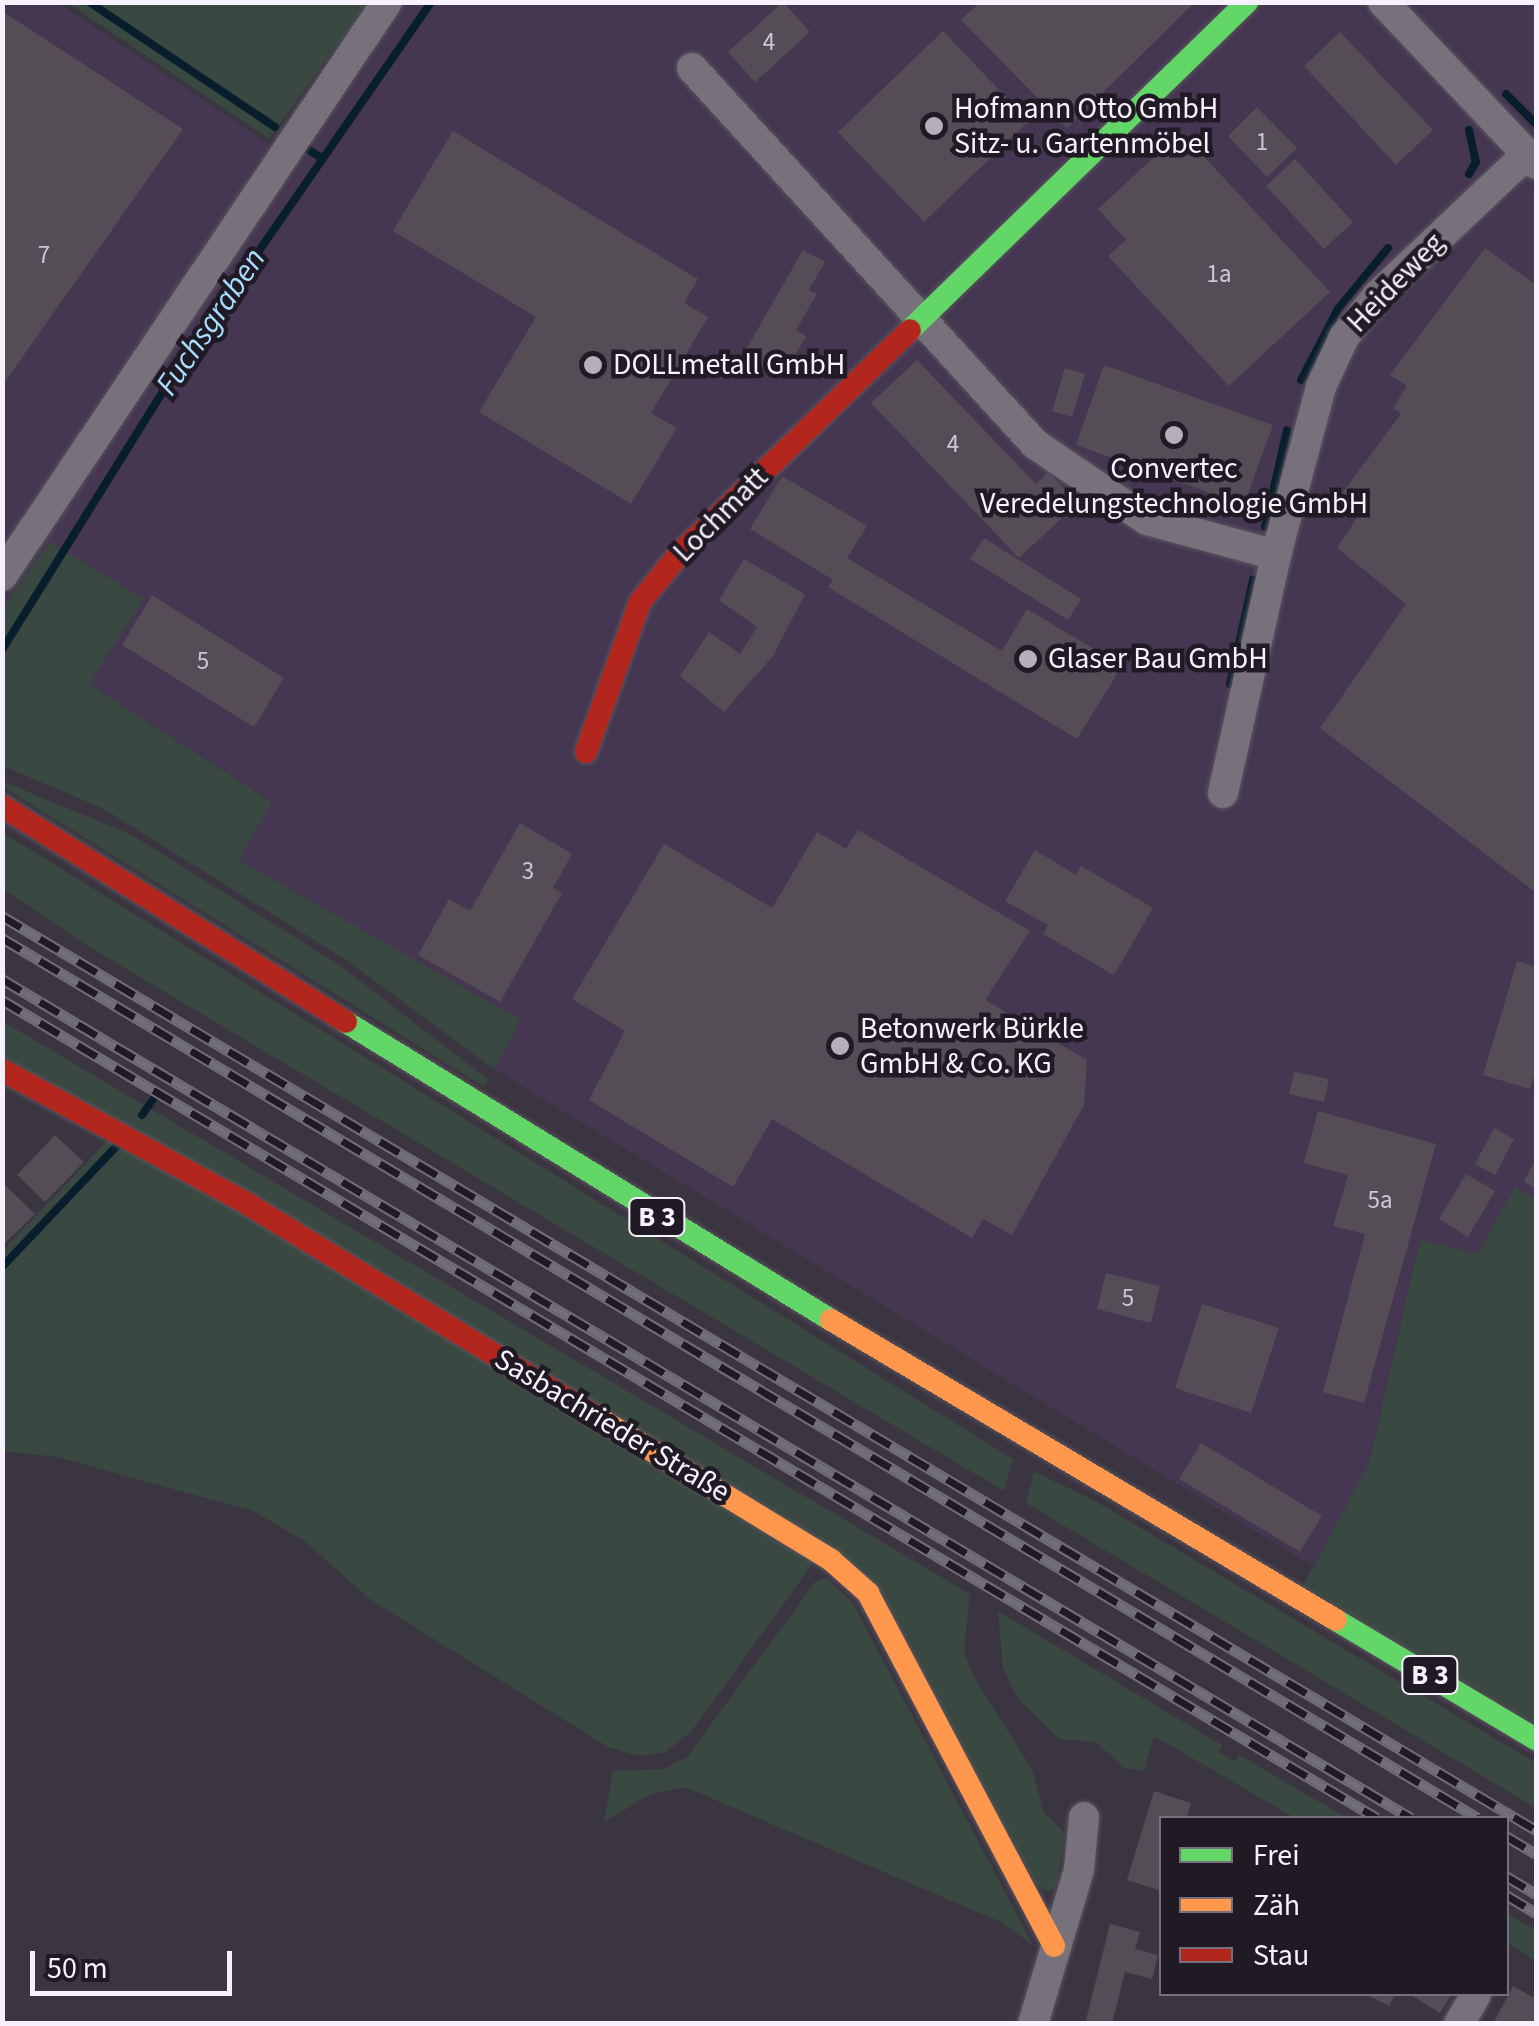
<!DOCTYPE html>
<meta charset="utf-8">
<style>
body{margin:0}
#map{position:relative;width:1539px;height:2026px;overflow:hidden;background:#3b3541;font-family:"Source Sans 3",sans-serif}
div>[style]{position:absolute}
.built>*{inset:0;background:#453651}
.green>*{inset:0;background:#394840}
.stream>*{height:8px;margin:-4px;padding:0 4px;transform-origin:4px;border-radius:4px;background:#081e2c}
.building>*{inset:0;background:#554d56}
.roads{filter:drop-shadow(0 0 2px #59545f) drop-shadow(0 0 2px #59545f)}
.street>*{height:30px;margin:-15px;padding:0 15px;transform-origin:15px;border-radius:15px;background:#76717b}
.fast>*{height:22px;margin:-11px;padding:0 11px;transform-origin:11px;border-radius:11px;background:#63d668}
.slow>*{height:22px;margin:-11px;padding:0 11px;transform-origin:11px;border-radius:11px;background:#ff974d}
.jam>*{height:22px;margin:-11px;padding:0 11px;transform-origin:11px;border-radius:11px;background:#b3261e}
.rail>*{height:11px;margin-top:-5.5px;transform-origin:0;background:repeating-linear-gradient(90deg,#201a25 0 22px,#726e77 0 44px);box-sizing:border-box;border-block:2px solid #726e77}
.dots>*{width:28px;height:28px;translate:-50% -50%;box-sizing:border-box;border:5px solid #201a25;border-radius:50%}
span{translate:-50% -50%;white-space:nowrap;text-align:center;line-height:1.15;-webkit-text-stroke:9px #201a25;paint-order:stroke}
.number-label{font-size:25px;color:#cec7d3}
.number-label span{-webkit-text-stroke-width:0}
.shield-label span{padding:2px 8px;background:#201a25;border:2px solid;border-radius:8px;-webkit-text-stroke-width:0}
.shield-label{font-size:28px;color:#f7f0fd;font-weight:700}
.poi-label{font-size:30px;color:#f7f0fd}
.left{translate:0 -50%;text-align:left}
.street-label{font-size:30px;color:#f7f0fd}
.water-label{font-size:32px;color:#a9ddfe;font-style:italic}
.frame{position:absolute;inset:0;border:5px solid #f7f0fd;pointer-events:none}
.legend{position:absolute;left:1159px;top:1816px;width:350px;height:180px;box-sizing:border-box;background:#201a25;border:2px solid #76707b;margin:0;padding:12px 18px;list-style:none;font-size:30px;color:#f7f0fd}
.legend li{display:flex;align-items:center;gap:20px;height:50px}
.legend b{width:50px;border:2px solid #76707b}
.scale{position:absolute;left:30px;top:1951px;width:202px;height:45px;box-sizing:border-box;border:5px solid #f7f0fd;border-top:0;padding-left:12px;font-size:30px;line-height:35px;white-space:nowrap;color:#f7f0fd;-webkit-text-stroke:8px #201a25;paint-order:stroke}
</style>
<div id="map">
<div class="built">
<div style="clip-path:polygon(2px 3px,58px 3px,270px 145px,369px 3px,1536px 3px,1536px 1199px,1514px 1188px,1477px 1255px,1420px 1239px,1369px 1463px,1314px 1567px,494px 1069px,520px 1020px,239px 860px,271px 801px,89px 684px,3px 705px)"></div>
</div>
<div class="green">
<div style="clip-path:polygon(68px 3px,367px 3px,269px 139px)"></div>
<div style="clip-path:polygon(50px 542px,144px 599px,89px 684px,272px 802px,239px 860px,521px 1020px,494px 1069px,346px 960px,104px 809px,3px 766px,3px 607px)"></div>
<div style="clip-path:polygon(2px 781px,132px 835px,339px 965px,489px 1080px,484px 1087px,3px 787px)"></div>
<div style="clip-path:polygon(2px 832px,1013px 1459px,1004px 1491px,91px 948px,3px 889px)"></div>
<div style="clip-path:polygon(2px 1021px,970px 1594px,964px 1651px,973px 1676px,1032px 1769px,1044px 1812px,1065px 1834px,1056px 1887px,1048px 1892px,1036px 1884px,887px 1610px,3px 1055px)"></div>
<div style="clip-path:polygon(112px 1136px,819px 1555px,691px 1732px,664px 1753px,639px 1756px,608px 1747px,371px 1600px,303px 1540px,253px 1511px,57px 1457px,3px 1451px,3px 1250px)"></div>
<div style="clip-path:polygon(1515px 1187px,1536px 1199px,1536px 1724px,1303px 1586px,1369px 1463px,1420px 1239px,1477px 1254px)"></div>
<div style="clip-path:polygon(1034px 1472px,1092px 1499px,1536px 1763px,1536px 1808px,1026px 1503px)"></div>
<div style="clip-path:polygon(826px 1577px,853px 1603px,1033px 1945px,1001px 1922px,685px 1787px,651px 1794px,604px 1822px,613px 1771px,664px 1769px,687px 1757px,815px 1582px)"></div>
<div style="clip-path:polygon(998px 1611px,1222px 1745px,1219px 1752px,1235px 1761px,1239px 1755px,1347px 1818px,1295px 1818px,1154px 1736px,1144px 1771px,1124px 1768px,1096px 1742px,1059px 1739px,1018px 1699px,1003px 1668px)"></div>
<div style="clip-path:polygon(1507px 1913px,1536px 1930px,1536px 1961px,1507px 1943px)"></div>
</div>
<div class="stream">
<div style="left:89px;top:2px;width:224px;rotate:33.9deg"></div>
<div style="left:1506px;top:94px;width:42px;rotate:45deg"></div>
<div style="left:1469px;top:130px;width:33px;rotate:78deg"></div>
<div style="left:1476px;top:162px;width:14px;rotate:120deg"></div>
<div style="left:306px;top:148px;width:20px;rotate:33deg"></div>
<div style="left:1301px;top:380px;width:80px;rotate:-62.5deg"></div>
<div style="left:1338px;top:309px;width:79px;rotate:-50.7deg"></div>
<div style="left:1265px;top:527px;width:99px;rotate:-77.2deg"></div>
<div style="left:2px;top:650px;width:324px;rotate:-58.1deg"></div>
<div style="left:173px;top:375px;width:454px;rotate:-55.3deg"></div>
<div style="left:1230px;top:684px;width:107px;rotate:-77.5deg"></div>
<div style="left:142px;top:1115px;width:19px;rotate:-55deg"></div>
<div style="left:2px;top:1267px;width:166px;rotate:-46.5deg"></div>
</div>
<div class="building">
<div style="clip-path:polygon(783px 2px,810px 32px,755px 82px,728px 52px)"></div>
<div style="clip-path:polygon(980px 2px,1195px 2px,1067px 128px,961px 20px)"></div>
<div style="clip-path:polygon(2px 11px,183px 129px,2px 386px)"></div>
<div style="clip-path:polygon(943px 31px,1029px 121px,924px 222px,838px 132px)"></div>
<div style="clip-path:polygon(1340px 32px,1433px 130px,1396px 165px,1304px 66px)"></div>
<div style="clip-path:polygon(1257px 107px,1297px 148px,1267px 177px,1228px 136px)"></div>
<div style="clip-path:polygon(453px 131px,698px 279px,684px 303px,708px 317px,651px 413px,677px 428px,631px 504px,479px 412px,536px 317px,393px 231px)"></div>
<div style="clip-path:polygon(1181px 132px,1330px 292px,1229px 386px,1108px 256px,1126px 240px,1098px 209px)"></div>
<div style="clip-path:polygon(1295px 159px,1353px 222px,1324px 249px,1266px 186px)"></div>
<div style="clip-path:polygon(1485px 248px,1536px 285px,1534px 891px,1320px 728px,1406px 604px,1337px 548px,1361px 512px,1340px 496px,1401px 414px,1393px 408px,1407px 386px,1390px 375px)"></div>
<div style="clip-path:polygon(803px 250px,825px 262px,809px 290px,817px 294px,796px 330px,806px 336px,782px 377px,743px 355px)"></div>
<div style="clip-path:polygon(917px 360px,1036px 484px,1048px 472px,1078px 503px,1019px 558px,871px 403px)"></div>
<div style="clip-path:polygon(1104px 365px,1273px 425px,1244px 505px,1076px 445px)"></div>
<div style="clip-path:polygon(1065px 368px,1085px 374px,1072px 417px,1052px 411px)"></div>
<div style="clip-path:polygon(782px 476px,867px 526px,847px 558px,1002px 651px,1027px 609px,1122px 666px,1077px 739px,828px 587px,833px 580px,750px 529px)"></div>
<div style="clip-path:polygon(984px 538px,1081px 599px,1068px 620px,970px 559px)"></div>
<div style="clip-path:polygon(744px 559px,805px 594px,773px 656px,724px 712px,680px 676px,709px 632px,740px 654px,757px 627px,719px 600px)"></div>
<div style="clip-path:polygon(152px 595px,284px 678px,254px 727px,122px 645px)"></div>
<div style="clip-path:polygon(520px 823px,572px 854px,553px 888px,562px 893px,500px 1002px,418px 955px,449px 899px,470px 911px)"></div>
<div style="clip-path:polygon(858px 830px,1030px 931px,985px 1000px,1087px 1060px,1084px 1105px,1012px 1235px,983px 1219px,972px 1238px,772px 1119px,733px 1187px,589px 1100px,625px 1031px,572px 999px,664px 844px,772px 908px,817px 832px,846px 849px)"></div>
<div style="clip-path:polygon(1035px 850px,1076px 875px,1081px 866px,1153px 908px,1114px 975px,1043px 934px,1048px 925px,1005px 901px)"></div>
<div style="clip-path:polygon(1517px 961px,1536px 967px,1536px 1068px,1530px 1089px,1483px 1075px)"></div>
<div style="clip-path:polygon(1294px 1072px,1329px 1079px,1324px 1102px,1289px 1094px)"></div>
<div style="clip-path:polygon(1318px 1111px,1436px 1144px,1364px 1403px,1323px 1392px,1365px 1234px,1333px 1226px,1348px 1175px,1304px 1163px)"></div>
<div style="clip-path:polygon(1494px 1128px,1514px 1139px,1495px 1175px,1475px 1164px)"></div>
<div style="clip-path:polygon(55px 1135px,84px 1162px,45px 1202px,17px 1175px)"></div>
<div style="clip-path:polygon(1536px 1158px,1536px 1189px,1524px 1182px)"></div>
<div style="clip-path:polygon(1466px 1174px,1495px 1191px,1468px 1237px,1439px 1219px)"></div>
<div style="clip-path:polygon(2px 1182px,35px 1214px,2px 1246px)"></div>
<div style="clip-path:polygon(1106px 1273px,1160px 1286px,1151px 1323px,1097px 1309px)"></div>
<div style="clip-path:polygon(1202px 1304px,1279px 1328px,1251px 1413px,1175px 1388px)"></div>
<div style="clip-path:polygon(1201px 1443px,1322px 1516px,1300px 1552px,1179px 1479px)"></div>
<div style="clip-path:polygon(1154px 1791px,1191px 1803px,1187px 1818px,1162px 1819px,1162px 1891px,1127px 1880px)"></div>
<div style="clip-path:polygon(1110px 1924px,1140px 1932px,1135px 1949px,1158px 1955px,1152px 1979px,1125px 1972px,1112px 2024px,1085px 2024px)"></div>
<div style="clip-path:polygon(1513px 1986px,1536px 1999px,1536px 2024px,1493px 2024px)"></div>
<div style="clip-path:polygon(1365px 1994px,1395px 1994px,1389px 2006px)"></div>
<div style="clip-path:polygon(1409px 1994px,1452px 1994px,1440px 2013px)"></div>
</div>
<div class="roads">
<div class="street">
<div style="left:1383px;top:2px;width:223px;rotate:46.6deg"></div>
<div style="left:692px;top:68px;width:509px;rotate:47.63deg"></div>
<div style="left:1035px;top:444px;width:135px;rotate:34.2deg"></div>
<div style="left:1147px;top:520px;width:134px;rotate:15.2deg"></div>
<div style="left:2px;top:576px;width:691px;rotate:-56.15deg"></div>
<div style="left:1223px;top:793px;width:244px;rotate:-77.4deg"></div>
<div style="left:1276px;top:555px;width:174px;rotate:-75deg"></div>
<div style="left:1321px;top:387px;width:55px;rotate:-65.3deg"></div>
<div style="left:1344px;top:337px;width:55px;rotate:-50.9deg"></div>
<div style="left:1379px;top:294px;width:204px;rotate:-43.4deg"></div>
<div style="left:1033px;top:2024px;width:161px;rotate:-73.4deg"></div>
<div style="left:1079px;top:1870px;width:53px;rotate:-84.6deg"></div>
<div style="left:1459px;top:2024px;width:34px;rotate:-60deg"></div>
</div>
<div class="fast">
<div style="left:910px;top:330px;width:470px;rotate:-44.2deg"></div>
<div style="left:346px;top:1022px;width:569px;rotate:31.57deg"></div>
<div style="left:1336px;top:1620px;width:233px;rotate:30.8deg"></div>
</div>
<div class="slow">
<div style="left:831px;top:1320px;width:587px;rotate:30.71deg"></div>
<div style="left:597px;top:1417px;width:274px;rotate:31.4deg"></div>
<div style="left:831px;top:1560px;width:50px;rotate:41.7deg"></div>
<div style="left:868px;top:1593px;width:399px;rotate:62.2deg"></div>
</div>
<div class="jam">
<div style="left:586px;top:752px;width:159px;rotate:-70.2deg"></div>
<div style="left:640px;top:602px;width:63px;rotate:-50.8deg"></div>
<div style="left:680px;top:553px;width:320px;rotate:-44.1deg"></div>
<div style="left:2px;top:806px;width:406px;rotate:32.1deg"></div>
<div style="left:2px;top:1070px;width:284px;rotate:28.6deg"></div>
<div style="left:251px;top:1206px;width:405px;rotate:31.4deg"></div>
</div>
</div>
<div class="rail">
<div style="left:2px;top:916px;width:1786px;rotate:30.79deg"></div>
<div style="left:2px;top:938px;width:1718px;rotate:30.8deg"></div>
<div style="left:2px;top:979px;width:1640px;rotate:30.77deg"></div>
<div style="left:2px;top:1000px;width:1600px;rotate:30.75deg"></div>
<div style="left:1506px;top:1836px;width:35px;rotate:31deg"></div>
<div style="left:1506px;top:1876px;width:35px;rotate:31deg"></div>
<div style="left:1506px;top:1895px;width:35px;rotate:31deg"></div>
</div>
<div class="dots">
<div style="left:934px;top:126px;background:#b5afbb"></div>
<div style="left:593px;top:365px;background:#b5afbb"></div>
<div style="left:1174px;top:435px;background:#b5afbb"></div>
<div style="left:1028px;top:659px;background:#b5afbb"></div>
<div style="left:840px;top:1046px;background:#b5afbb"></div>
</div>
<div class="number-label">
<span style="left:769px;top:42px">4</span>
<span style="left:1262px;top:142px">1</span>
<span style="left:44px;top:255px">7</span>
<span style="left:1219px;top:274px">1a</span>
<span style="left:953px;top:444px">4</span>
<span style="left:203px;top:661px">5</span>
<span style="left:528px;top:871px">3</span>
<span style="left:1380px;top:1200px">5a</span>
<span style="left:1128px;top:1298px">5</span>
</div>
<div class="shield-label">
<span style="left:657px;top:1217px">B 3</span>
<span style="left:1430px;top:1675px">B 3</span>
</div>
<div class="poi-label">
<span class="left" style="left:954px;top:126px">Hofmann Otto GmbH<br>Sitz- u. Gartenmöbel</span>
<span class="left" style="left:613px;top:365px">DOLLmetall GmbH</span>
<span style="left:1174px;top:486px">Convertec<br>Veredelungstechnologie GmbH</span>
<span class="left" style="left:1048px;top:659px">Glaser Bau GmbH</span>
<span class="left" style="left:860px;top:1046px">Betonwerk Bürkle<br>GmbH &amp; Co. KG</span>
</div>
<div class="street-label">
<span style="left:1396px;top:283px;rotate:-46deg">Heideweg</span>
<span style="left:721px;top:515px;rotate:-45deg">Lochmatt</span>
<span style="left:612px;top:1426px;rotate:31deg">Sasbachrieder Straße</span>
</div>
<div class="water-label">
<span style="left:211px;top:322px;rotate:-56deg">Fuchsgraben</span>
</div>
<div class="frame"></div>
<ul class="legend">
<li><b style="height:12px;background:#63d668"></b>Frei</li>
<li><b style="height:12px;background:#ff974d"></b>Zäh</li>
<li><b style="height:12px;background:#b3261e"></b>Stau</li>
</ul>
<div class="scale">50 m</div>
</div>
